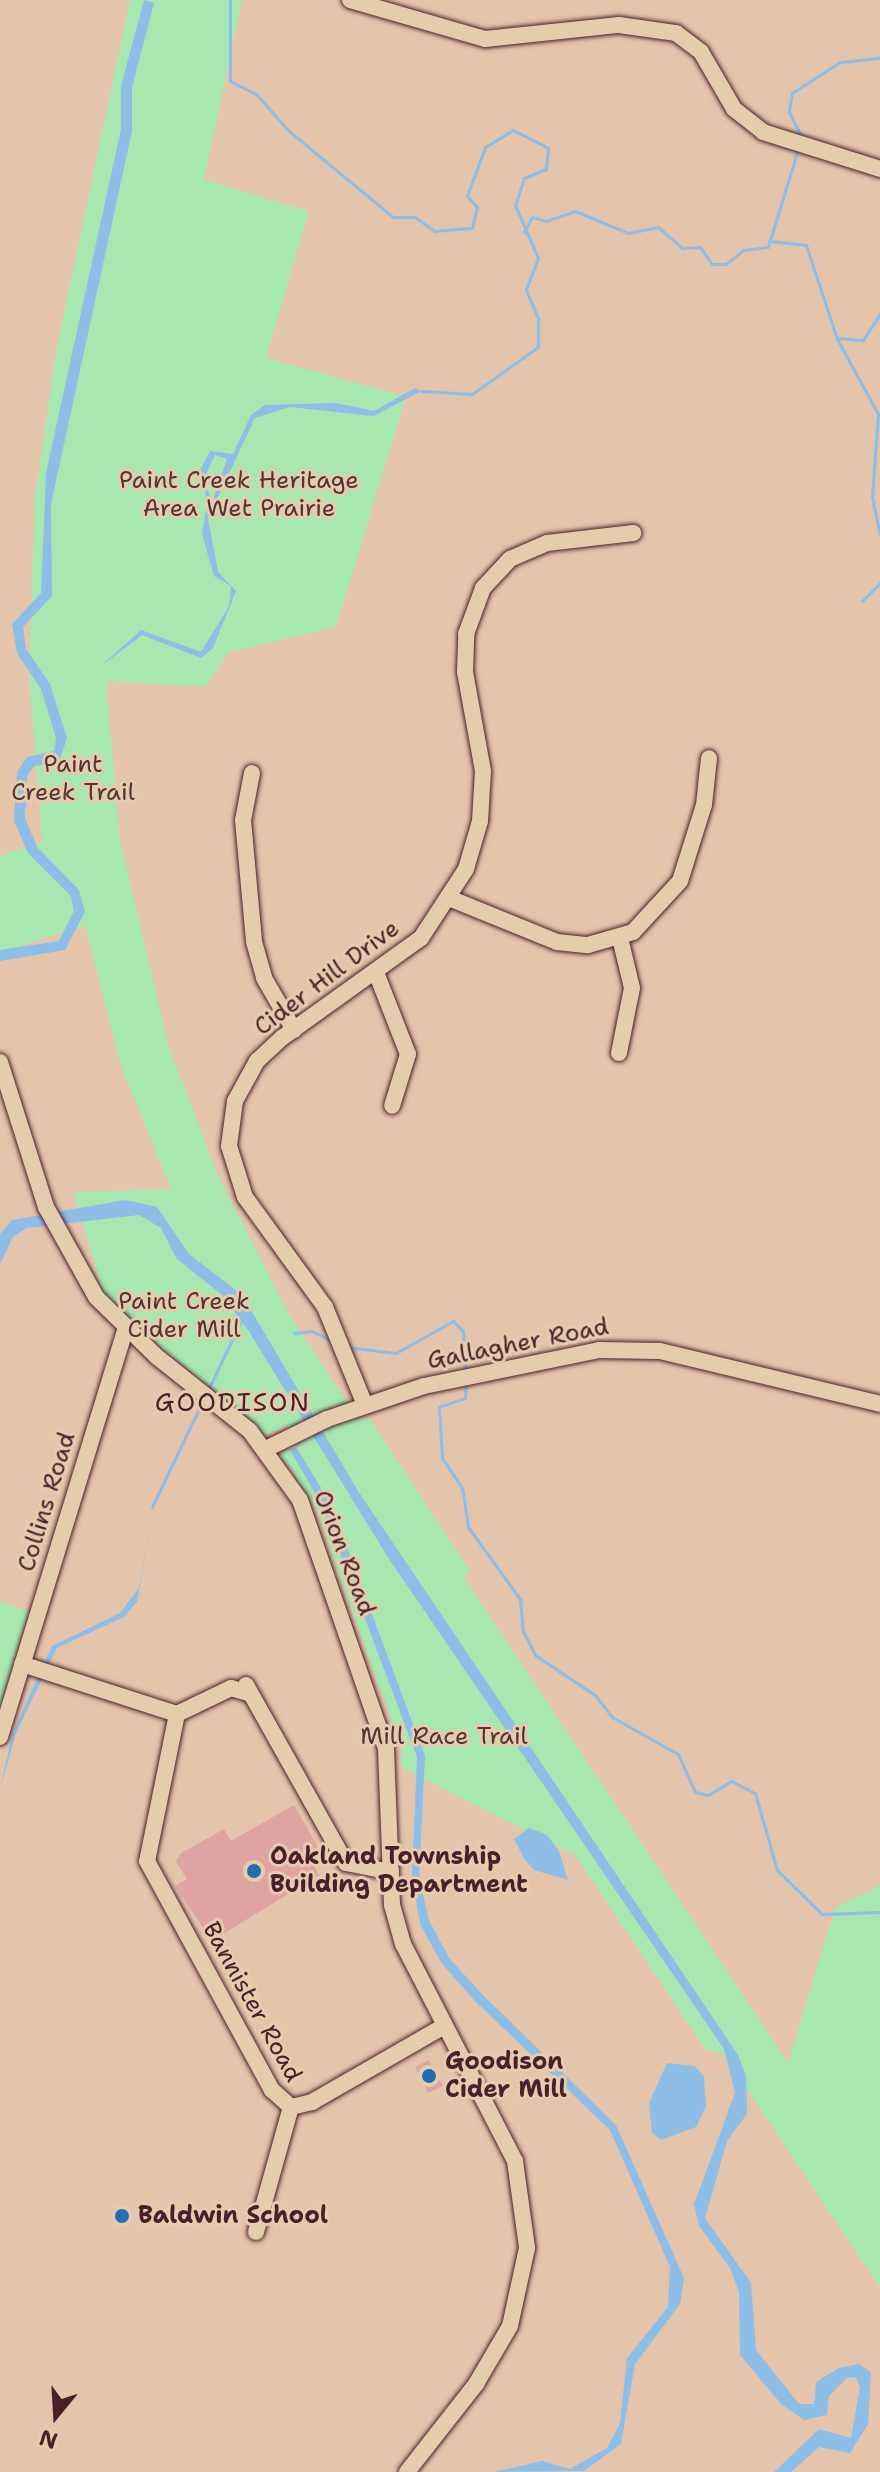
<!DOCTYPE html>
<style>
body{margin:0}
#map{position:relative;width:880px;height:2472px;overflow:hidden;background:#e4c4ab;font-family:"Shantell Sans",sans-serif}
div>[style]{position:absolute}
.green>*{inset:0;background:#a7e7b0}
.water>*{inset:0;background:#8dbee8}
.stream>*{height:3px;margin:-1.5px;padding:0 1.5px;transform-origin:1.5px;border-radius:1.5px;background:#8dbee8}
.building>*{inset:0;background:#dfa4a2}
.roads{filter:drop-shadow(0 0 2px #4a1f2b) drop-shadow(0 0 2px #4a1f2b)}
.minor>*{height:16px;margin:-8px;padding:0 8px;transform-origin:8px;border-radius:8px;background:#e5ccad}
.dots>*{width:22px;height:22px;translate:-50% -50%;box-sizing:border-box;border:4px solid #e5ccad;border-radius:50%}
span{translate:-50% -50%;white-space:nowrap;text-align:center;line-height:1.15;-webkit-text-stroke:6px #e5ccad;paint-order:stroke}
.park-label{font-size:24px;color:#533338}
.street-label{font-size:24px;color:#4a1f2b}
.poi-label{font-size:24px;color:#4a1f2b;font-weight:700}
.left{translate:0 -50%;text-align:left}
.neighbourhood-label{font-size:26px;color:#4a1f2b;letter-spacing:2px}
.north{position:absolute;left:16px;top:2376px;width:80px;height:80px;-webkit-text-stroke:6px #e5ccad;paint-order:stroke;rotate:198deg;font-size:22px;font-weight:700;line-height:32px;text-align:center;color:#4a1f2b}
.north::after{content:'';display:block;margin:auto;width:28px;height:36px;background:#4a1f2b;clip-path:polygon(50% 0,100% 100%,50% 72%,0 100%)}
</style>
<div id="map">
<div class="green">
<div style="clip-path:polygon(130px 0,242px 0,204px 180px,309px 211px,266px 358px,406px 397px,336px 627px,229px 652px,205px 687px,106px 681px,120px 840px,169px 1048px,219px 1178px,290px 1316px,359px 1420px,369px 1418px,470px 1571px,463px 1576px,788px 2063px,835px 1908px,880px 1885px,880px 2287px,723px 2054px,706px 2050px,576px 1856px,402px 1768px,401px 1748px,317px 1512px,281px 1454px,301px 1445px,288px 1425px,266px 1435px,106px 1301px,73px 1192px,171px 1189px,121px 1066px,85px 926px,0 952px,0 856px,42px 842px,29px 676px,35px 497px,57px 346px)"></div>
<div style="clip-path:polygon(0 1602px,29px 1611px,0 1710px)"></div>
</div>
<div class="water">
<div style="clip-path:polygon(144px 0,154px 3px,132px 88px,132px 131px,51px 504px,52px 596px,23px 627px,26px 649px,50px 684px,67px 738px,59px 762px,34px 766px,27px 776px,25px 818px,37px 847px,79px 890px,85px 912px,65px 950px,0 961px,0 950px,59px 941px,74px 911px,71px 896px,28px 853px,14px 821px,17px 772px,27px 757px,54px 751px,56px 738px,41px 689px,17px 653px,12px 624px,41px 593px,46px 473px,121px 129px,121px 86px)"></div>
<div style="clip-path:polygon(evenodd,415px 388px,421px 391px,374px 416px,290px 407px,255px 418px,208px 518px,218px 572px,236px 591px,213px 648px,201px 658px,142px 635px,101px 666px,141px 630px,201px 652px,229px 606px,231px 586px,214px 576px,202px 534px,207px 502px,200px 470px,210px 451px,233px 454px,251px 415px,265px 405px,336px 403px,374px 411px,415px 388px,215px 455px,227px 459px,212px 502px,204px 478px,215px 455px)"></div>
<div style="clip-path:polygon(125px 1200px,157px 1207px,189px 1254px,242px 1295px,358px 1491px,738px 2055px,746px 2076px,747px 2114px,727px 2141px,705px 2218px,751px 2283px,756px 2350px,799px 2404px,814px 2404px,816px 2382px,839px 2368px,859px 2364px,871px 2372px,868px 2424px,850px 2453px,819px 2447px,791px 2472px,774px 2472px,819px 2429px,851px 2438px,860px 2387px,855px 2377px,847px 2378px,829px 2396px,827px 2415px,804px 2420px,781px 2404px,740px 2355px,739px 2292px,730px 2268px,699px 2226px,694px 2204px,735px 2093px,724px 2049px,389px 1559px,248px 1330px,222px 1295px,176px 1258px,161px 1228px,139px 1215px,27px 1228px,13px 1237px,0 1264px,0 1234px,12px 1220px)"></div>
<div style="clip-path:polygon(296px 1447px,331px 1504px,425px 1756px,419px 1877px,429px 1920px,449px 1958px,482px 1994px,616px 2125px,684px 2278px,680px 2304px,635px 2364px,621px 2444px,584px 2471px,494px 2472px,542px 2461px,570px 2469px,607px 2448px,620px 2423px,627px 2358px,668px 2307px,670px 2267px,610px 2130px,475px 2001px,442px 1964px,420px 1924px,412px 1877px,417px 1757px,323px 1507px,290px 1450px)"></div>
<div style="clip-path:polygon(154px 1508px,137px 1602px,124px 1617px,57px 1648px,16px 1733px,0 1789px,13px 1732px,52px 1646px,120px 1613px,139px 1588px)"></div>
<div style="clip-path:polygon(529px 1828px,547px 1835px,559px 1851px,568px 1880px,534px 1870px,525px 1860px,514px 1839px)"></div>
<div style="clip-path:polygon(667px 2063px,695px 2066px,704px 2077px,706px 2107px,696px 2127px,661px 2140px,652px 2133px,649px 2103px)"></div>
</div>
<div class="stream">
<div style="left:230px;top:0;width:81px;rotate:90deg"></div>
<div style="left:230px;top:81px;width:30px;rotate:27deg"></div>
<div style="left:257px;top:95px;width:48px;rotate:48.4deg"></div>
<div style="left:289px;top:131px;width:135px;rotate:39.6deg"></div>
<div style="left:393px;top:217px;width:22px"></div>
<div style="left:415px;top:217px;width:24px;rotate:36deg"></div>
<div style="left:434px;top:231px;width:38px;rotate:-5deg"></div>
<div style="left:472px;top:228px;width:22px;rotate:-77deg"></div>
<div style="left:477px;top:207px;width:15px;rotate:-132deg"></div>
<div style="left:467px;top:196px;width:52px;rotate:-69.8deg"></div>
<div style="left:485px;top:147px;width:33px;rotate:-31deg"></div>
<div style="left:513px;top:130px;width:39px;rotate:27deg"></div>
<div style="left:548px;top:148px;width:21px;rotate:95deg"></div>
<div style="left:546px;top:169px;width:24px;rotate:158deg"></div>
<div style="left:524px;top:178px;width:28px;rotate:108deg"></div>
<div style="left:515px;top:205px;width:58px;rotate:66.5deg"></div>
<div style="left:538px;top:258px;width:34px;rotate:111deg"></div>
<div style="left:526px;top:290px;width:30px;rotate:67deg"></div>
<div style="left:538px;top:318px;width:29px;rotate:90deg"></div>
<div style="left:538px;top:347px;width:81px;rotate:144.5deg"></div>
<div style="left:472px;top:394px;width:51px;rotate:-176.6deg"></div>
<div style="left:802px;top:138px;width:30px;rotate:-116deg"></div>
<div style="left:789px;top:111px;width:18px;rotate:-81deg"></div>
<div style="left:792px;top:93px;width:57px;rotate:-32.9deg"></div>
<div style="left:840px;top:62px;width:40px;rotate:-5.7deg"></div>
<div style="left:524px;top:232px;width:17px;rotate:-62deg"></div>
<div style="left:532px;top:217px;width:15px;rotate:16deg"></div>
<div style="left:546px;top:221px;width:31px;rotate:-19deg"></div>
<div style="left:575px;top:211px;width:57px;rotate:22.5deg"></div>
<div style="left:628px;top:233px;width:31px;rotate:-11deg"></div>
<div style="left:658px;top:227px;width:32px;rotate:41deg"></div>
<div style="left:682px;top:248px;width:18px;rotate:-3deg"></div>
<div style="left:700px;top:247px;width:21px;rotate:55deg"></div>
<div style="left:712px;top:264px;width:14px"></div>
<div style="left:726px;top:264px;width:22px;rotate:-39deg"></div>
<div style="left:743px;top:250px;width:25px;rotate:-7deg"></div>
<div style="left:768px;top:247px;width:102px;rotate:-73deg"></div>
<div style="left:769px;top:241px;width:37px;rotate:6deg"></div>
<div style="left:806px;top:245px;width:99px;rotate:71.7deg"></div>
<div style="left:837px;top:339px;width:85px;rotate:61.3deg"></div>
<div style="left:878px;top:414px;width:83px;rotate:94.1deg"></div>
<div style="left:872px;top:497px;width:38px;rotate:78deg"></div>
<div style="left:838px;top:338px;width:25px;rotate:5deg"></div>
<div style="left:863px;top:340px;width:31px;rotate:-57deg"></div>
<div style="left:862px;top:601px;width:25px;rotate:-45deg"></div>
<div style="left:294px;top:1333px;width:18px;rotate:-6deg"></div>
<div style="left:312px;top:1331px;width:22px;rotate:27deg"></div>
<div style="left:346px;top:1347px;width:50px;rotate:6.8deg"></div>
<div style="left:396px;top:1353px;width:65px;rotate:-29.3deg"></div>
<div style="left:453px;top:1321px;width:14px;rotate:45deg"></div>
<div style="left:463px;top:1331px;width:41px;rotate:87.2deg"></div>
<div style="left:466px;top:1383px;width:15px;rotate:94deg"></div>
<div style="left:465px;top:1398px;width:28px;rotate:161deg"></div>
<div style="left:439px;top:1407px;width:51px;rotate:86.6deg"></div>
<div style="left:442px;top:1458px;width:36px;rotate:56deg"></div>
<div style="left:462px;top:1488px;width:39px;rotate:81deg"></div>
<div style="left:468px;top:1527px;width:89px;rotate:54.2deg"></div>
<div style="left:520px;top:1599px;width:32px;rotate:85deg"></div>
<div style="left:523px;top:1631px;width:27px;rotate:63deg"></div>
<div style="left:535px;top:1655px;width:72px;rotate:33.7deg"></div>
<div style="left:595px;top:1695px;width:28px;rotate:52deg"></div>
<div style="left:612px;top:1717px;width:76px;rotate:29.3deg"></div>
<div style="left:678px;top:1754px;width:42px;rotate:65.9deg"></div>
<div style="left:695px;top:1792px;width:13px;rotate:13deg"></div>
<div style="left:708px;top:1795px;width:27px;rotate:-31deg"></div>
<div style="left:731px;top:1781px;width:27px;rotate:27deg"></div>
<div style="left:755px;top:1793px;width:80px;rotate:74.1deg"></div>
<div style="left:777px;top:1870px;width:63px;rotate:44.4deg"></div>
<div style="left:822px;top:1914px;width:58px;rotate:-2deg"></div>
<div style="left:209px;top:1388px;width:74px;rotate:-64.5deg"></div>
<div style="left:152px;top:1507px;width:116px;rotate:-64.5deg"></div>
</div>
<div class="building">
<div style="clip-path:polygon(294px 1805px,318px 1847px,307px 1854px,319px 1875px,212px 1941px,175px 1886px,187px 1879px,176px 1862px,181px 1853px,224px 1829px,231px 1841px)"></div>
<div style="clip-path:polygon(429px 2060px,443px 2086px,428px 2093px,415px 2067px)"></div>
</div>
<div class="roads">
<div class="minor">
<div style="left:350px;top:0;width:141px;rotate:16.1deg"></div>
<div style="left:485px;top:39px;width:135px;rotate:-6deg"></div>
<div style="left:619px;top:25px;width:58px;rotate:8deg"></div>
<div style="left:676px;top:33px;width:31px;rotate:37deg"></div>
<div style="left:701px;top:52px;width:66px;rotate:59.9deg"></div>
<div style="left:734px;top:109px;width:37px;rotate:38deg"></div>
<div style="left:763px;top:132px;width:123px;rotate:17.5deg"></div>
<div style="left:252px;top:773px;width:48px;rotate:100.8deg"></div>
<div style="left:243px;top:820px;width:122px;rotate:84.8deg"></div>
<div style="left:254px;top:942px;width:37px;rotate:74deg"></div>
<div style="left:264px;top:978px;width:60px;rotate:60deg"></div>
<div style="left:449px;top:898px;width:117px;rotate:22.2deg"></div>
<div style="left:557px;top:942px;width:31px;rotate:6deg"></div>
<div style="left:588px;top:945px;width:47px;rotate:-16.1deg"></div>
<div style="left:633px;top:932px;width:69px;rotate:-47.3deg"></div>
<div style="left:680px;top:881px;width:80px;rotate:-72.5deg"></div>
<div style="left:704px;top:805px;width:47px;rotate:-83.9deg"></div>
<div style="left:377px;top:975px;width:85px;rotate:68.6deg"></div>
<div style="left:408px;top:1054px;width:54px;rotate:107.1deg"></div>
<div style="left:619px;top:1053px;width:66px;rotate:-78.7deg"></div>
<div style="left:632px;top:988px;width:51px;rotate:-103.5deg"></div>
<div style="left:0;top:1062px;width:152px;rotate:72.4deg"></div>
<div style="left:46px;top:1207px;width:103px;rotate:60.9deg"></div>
<div style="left:96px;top:1297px;width:84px;rotate:44.5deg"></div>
<div style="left:156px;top:1356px;width:120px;rotate:38.6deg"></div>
<div style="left:250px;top:1431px;width:85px;rotate:54.1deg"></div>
<div style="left:300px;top:1500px;width:263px;rotate:70.9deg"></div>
<div style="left:386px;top:1749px;width:156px;rotate:87.8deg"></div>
<div style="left:392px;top:1905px;width:41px;rotate:74.2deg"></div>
<div style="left:403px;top:1944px;width:244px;rotate:62.7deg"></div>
<div style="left:515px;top:2161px;width:88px;rotate:82.1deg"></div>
<div style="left:527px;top:2248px;width:80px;rotate:102.3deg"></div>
<div style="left:510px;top:2326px;width:67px;rotate:120.4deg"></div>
<div style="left:476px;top:2384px;width:112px;rotate:128.1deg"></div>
<div style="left:365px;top:1405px;width:106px;rotate:-112.2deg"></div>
<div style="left:325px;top:1307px;width:136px;rotate:-126deg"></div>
<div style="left:245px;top:1197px;width:53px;rotate:-107.4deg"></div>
<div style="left:229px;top:1146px;width:45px;rotate:-82.4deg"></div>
<div style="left:235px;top:1101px;width:46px;rotate:-61.2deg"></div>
<div style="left:257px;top:1061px;width:35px;rotate:-43deg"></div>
<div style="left:283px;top:1037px;width:170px;rotate:-35.7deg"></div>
<div style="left:421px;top:938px;width:82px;rotate:-56.9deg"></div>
<div style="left:466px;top:869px;width:50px;rotate:-73.7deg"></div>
<div style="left:480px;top:821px;width:50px;rotate:-86.6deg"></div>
<div style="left:483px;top:771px;width:101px;rotate:-100.3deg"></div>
<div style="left:465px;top:672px;width:38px;rotate:-88deg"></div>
<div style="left:466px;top:634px;width:49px;rotate:-69.7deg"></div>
<div style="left:483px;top:588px;width:40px;rotate:-47deg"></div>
<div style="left:510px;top:559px;width:40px;rotate:-23.4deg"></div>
<div style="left:547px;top:543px;width:87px;rotate:-6.6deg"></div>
<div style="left:266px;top:1449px;width:68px;rotate:-26.2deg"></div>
<div style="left:327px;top:1419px;width:102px;rotate:-18.8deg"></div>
<div style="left:424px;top:1386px;width:179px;rotate:-11.6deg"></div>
<div style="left:599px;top:1350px;width:61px;rotate:0.9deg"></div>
<div style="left:660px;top:1351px;width:226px;rotate:13.5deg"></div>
<div style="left:22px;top:1664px;width:163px;rotate:17.9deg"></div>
<div style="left:246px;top:1685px;width:204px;rotate:60.7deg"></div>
<div style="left:346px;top:1863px;width:46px;rotate:11.3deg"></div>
<div style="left:177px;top:1714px;width:150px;rotate:101.5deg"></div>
<div style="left:147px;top:1861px;width:261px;rotate:61.4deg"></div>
<div style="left:272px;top:2090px;width:25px;rotate:42deg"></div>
<div style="left:177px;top:1714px;width:60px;rotate:-25.7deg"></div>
<div style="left:231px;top:1688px;width:19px;rotate:16deg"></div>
<div style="left:0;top:1737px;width:428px;rotate:-72.9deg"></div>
<div style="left:291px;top:2107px;width:22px;rotate:-13deg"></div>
<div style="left:312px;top:2102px;width:152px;rotate:-29.9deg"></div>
<div style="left:256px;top:2232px;width:130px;rotate:-74.4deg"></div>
</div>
</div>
<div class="dots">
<div style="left:254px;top:1871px;background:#1f6fb2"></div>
<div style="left:429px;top:2076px;background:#1f6fb2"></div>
<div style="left:122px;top:2216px;background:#1f6fb2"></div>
</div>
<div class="park-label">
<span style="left:239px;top:495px">Paint Creek Heritage<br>Area Wet Prairie</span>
<span style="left:73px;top:779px">Paint<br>Creek Trail</span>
<span style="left:184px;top:1316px">Paint Creek<br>Cider Mill</span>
<span style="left:444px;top:1737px">Mill Race Trail</span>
</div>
<div class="street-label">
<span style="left:327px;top:978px;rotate:-37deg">Cider Hill Drive</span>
<span style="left:518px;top:1344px;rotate:-11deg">Gallagher Road</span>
<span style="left:47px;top:1502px;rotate:-73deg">Collins Road</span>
<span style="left:344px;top:1553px;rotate:69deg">Orion Road</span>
<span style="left:252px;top:2002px;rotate:61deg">Bannister Road</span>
</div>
<div class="poi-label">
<span class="left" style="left:270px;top:1871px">Oakland Township<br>Building Department</span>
<span class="left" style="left:445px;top:2076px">Goodison<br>Cider Mill</span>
<span class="left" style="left:138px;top:2216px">Baldwin School</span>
</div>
<div class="neighbourhood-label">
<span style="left:233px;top:1402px">GOODISON</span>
</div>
<div class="north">N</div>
</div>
